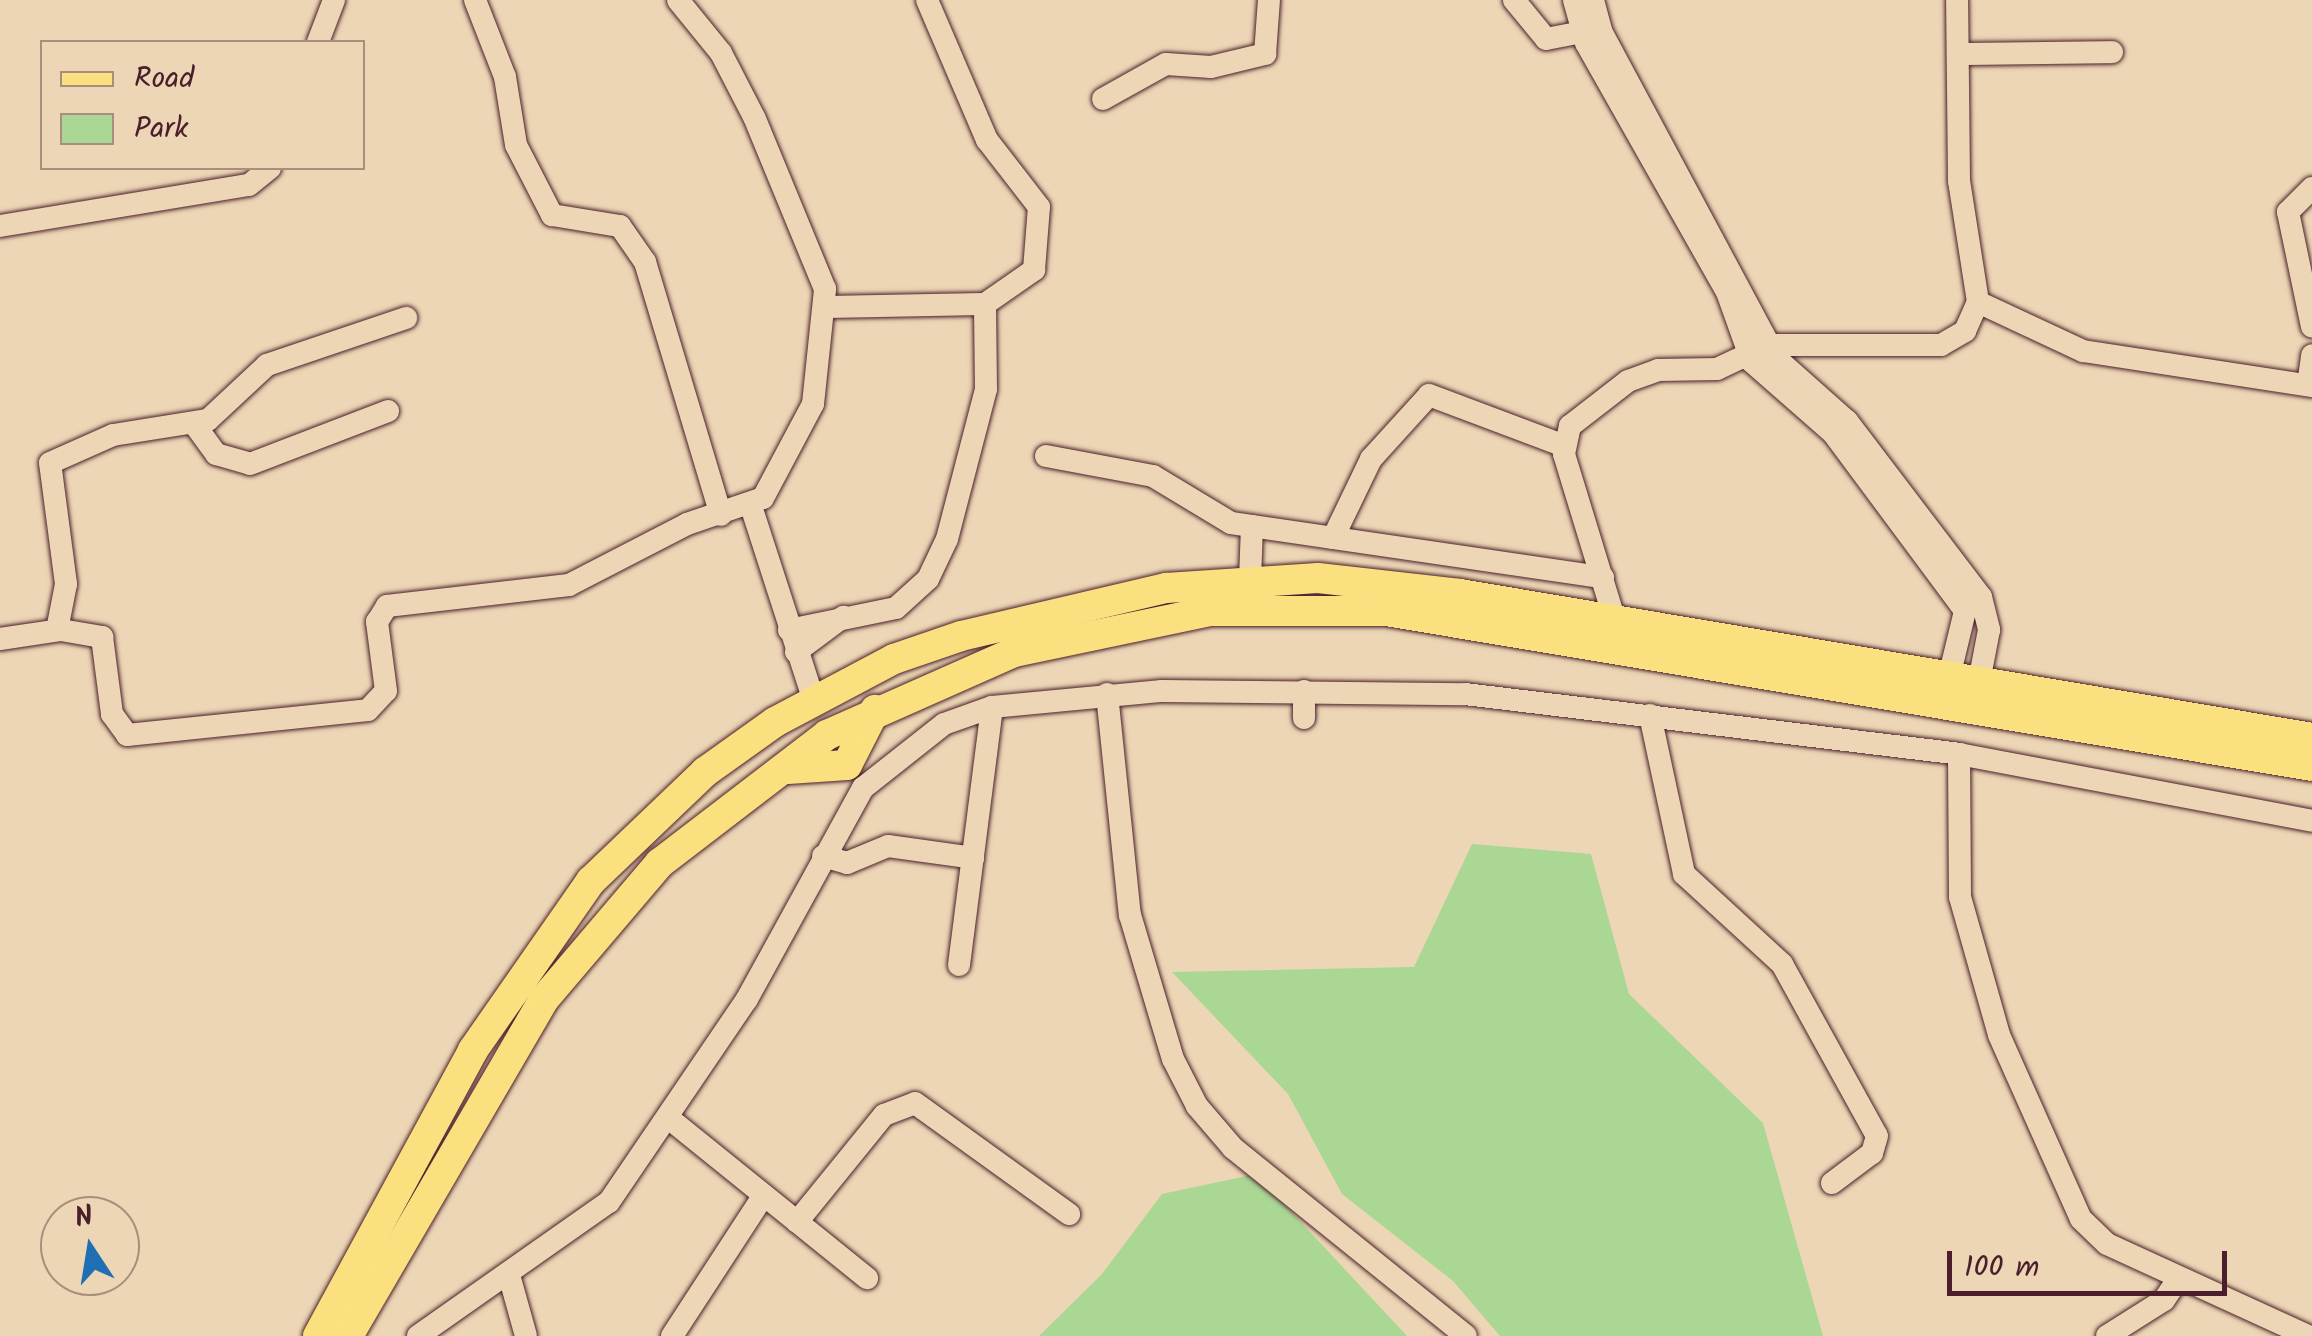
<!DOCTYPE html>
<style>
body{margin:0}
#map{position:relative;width:2312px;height:1336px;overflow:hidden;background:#ecd6b5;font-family:Kalam,sans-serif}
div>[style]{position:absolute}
.green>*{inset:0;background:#abd795}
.roads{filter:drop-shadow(0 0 2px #4a1f2b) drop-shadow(0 0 2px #4a1f2b)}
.minor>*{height:22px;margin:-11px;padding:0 11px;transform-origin:11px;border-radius:11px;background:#ecd6b5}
.major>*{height:30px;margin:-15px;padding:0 15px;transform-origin:15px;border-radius:15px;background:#fbe080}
span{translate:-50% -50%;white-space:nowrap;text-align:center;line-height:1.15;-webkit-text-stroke:8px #ecd6b5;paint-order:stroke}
.legend{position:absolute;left:40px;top:40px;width:325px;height:130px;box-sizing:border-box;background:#ecd6b5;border:2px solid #ab8d7e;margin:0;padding:12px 18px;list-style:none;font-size:30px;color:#4a1f2b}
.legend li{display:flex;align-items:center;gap:20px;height:50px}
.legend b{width:50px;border:2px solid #ab8d7e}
.north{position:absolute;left:40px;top:1196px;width:100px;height:100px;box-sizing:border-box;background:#ecd6b5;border:2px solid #ab8d7e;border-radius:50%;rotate:348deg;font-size:28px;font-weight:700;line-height:40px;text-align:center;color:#4a1f2b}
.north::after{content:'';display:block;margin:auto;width:35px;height:45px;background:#1f6fb2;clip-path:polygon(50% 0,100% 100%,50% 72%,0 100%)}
.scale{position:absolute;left:1947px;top:1251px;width:280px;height:45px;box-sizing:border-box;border:5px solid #4a1f2b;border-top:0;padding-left:12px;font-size:30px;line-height:35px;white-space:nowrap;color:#4a1f2b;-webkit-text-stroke:8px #ecd6b5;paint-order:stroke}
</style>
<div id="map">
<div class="green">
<div style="clip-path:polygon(1472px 844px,1591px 854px,1629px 994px,1763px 1123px,1823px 1336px,1500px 1336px,1453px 1281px,1342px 1194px,1288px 1094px,1172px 972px,1414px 967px)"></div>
<div style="clip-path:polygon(1256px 1174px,1407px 1336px,1039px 1336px,1102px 1274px,1162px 1194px)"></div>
</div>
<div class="roads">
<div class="minor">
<div style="left:475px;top:0;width:83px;rotate:68.7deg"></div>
<div style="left:505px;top:77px;width:69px;rotate:80.8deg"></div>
<div style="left:516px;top:145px;width:79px;rotate:62.8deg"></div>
<div style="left:552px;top:215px;width:69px;rotate:9.2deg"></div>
<div style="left:620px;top:226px;width:44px;rotate:55.2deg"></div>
<div style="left:645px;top:262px;width:264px;rotate:73.3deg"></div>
<div style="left:1514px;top:0;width:50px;rotate:50.6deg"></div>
<div style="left:1546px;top:39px;width:37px;rotate:-11deg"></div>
<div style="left:1574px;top:0;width:45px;rotate:74.4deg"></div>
<div style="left:1586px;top:43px;width:286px;rotate:60.5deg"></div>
<div style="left:1727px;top:292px;width:74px;rotate:70.3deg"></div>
<div style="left:1752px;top:362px;width:108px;rotate:41.2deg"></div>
<div style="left:1833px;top:433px;width:222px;rotate:53.4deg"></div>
<div style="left:1965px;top:611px;width:68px;rotate:103.6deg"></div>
<div style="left:1593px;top:0;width:34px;rotate:75deg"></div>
<div style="left:1602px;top:33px;width:369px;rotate:61.8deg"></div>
<div style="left:1776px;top:358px;width:95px;rotate:41.6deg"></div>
<div style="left:1847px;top:421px;width:221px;rotate:52.7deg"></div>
<div style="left:1981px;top:597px;width:34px;rotate:76deg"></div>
<div style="left:1989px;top:630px;width:53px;rotate:100.9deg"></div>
<div style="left:318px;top:42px;width:45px;rotate:-69.1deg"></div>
<div style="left:1958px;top:54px;width:154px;rotate:-0.7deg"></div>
<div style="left:1103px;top:99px;width:72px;rotate:-29.1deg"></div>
<div style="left:1166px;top:64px;width:45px;rotate:3.8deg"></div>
<div style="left:1211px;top:67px;width:56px;rotate:-13.5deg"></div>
<div style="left:1265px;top:54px;width:54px;rotate:-85.8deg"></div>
<div style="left:2312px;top:188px;width:34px;rotate:135deg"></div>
<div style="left:2288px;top:212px;width:117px;rotate:78.2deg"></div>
<div style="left:0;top:226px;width:252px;rotate:-9.4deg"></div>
<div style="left:249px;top:185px;width:27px;rotate:-39deg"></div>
<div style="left:1978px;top:302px;width:116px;rotate:25deg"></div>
<div style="left:2083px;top:351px;width:232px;rotate:8.7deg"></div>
<div style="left:825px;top:307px;width:160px;rotate:-1.1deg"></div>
<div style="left:2308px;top:385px;width:30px;rotate:-82deg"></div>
<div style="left:195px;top:425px;width:36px;rotate:54deg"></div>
<div style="left:216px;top:454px;width:35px;rotate:16deg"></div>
<div style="left:250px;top:464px;width:148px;rotate:-21deg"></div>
<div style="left:1046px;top:456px;width:109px;rotate:10.6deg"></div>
<div style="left:1153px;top:476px;width:91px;rotate:31.1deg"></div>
<div style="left:1231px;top:523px;width:376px;rotate:8.3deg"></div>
<div style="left:751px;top:506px;width:202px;rotate:72.1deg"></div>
<div style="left:1333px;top:538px;width:88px;rotate:-64.3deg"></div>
<div style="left:1371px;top:459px;width:86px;rotate:-47.8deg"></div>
<div style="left:1429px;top:395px;width:142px;rotate:20.6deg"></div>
<div style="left:1250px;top:580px;width:54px;rotate:-87.9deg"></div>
<div style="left:1615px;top:621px;width:175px;rotate:-107deg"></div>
<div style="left:1564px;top:454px;width:29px;rotate:-78deg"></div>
<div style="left:1570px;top:426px;width:73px;rotate:-37.8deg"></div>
<div style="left:1628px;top:381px;width:32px;rotate:-20deg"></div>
<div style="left:1658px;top:370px;width:59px;rotate:-1deg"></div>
<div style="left:1717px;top:369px;width:56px;rotate:-25.2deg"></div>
<div style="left:1768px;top:345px;width:173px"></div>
<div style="left:1941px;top:345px;width:28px;rotate:-30deg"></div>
<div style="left:1965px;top:331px;width:32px;rotate:-66deg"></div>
<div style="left:1978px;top:302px;width:122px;rotate:-98.9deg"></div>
<div style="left:1959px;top:181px;width:181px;rotate:-90.6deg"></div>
<div style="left:57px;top:630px;width:47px;rotate:-78.9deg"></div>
<div style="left:66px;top:584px;width:122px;rotate:-97.5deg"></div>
<div style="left:50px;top:463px;width:69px;rotate:-24deg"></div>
<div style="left:113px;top:435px;width:96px;rotate:-9deg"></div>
<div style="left:208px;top:420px;width:81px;rotate:-43deg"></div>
<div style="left:267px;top:365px;width:147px;rotate:-18.7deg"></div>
<div style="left:789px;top:630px;width:109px;rotate:-11.6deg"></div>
<div style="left:896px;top:608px;width:43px;rotate:-42.2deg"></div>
<div style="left:928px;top:579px;width:44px;rotate:-64.6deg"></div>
<div style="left:947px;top:539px;width:155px;rotate:-75.4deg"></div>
<div style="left:986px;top:389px;width:85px;rotate:-90.7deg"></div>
<div style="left:985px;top:304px;width:60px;rotate:-34.8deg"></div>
<div style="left:1034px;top:270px;width:63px;rotate:-85.5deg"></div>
<div style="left:1039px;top:207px;width:85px;rotate:-127.8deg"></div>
<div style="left:987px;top:140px;width:152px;rotate:-113.2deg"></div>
<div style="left:0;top:639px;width:62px;rotate:-8.4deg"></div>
<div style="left:61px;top:630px;width:42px;rotate:9.7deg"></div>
<div style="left:102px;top:637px;width:78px;rotate:82.6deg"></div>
<div style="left:112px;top:714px;width:26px;rotate:54deg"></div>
<div style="left:127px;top:735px;width:242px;rotate:-5.9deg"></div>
<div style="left:368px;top:710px;width:26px;rotate:-47deg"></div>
<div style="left:386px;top:691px;width:70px;rotate:-97.4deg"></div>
<div style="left:377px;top:622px;width:19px;rotate:-58deg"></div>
<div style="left:387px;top:606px;width:183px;rotate:-6.6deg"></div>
<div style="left:569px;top:585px;width:133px;rotate:-27.3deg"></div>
<div style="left:687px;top:524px;width:80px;rotate:-18.9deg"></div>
<div style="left:763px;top:498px;width:106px;rotate:-62deg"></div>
<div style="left:813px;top:404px;width:116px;rotate:-84deg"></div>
<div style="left:825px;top:289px;width:186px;rotate:-112.4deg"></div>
<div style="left:754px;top:117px;width:72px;rotate:-117.3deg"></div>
<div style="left:721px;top:53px;width:68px;rotate:-129.1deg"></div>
<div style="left:796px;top:652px;width:59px;rotate:-36.7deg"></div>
<div style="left:1107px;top:694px;width:222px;rotate:84.1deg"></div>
<div style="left:1130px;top:915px;width:150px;rotate:73.4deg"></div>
<div style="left:1173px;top:1059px;width:53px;rotate:62.9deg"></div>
<div style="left:1197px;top:1106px;width:55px;rotate:49.4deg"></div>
<div style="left:1233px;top:1148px;width:299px;rotate:38.9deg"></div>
<div style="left:1650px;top:715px;width:163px;rotate:77.9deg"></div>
<div style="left:1684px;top:874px;width:133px;rotate:42.6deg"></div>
<div style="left:1782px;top:964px;width:196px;rotate:61.1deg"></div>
<div style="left:1877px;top:1136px;width:18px;rotate:106deg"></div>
<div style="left:1872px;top:1153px;width:50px;rotate:143.1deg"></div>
<div style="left:1304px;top:718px;width:27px;rotate:-90deg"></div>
<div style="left:1959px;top:754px;width:143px;rotate:89.6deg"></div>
<div style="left:1960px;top:897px;width:143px;rotate:74.2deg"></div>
<div style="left:1999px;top:1035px;width:201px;rotate:66deg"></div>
<div style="left:2081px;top:1219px;width:36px;rotate:44deg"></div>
<div style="left:2107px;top:1244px;width:221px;rotate:24.6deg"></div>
<div style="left:823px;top:856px;width:25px;rotate:16deg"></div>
<div style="left:847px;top:863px;width:44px;rotate:-22.5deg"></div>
<div style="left:888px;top:846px;width:86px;rotate:8deg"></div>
<div style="left:959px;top:965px;width:260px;rotate:-82.7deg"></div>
<div style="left:671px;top:1120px;width:252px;rotate:38.9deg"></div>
<div style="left:797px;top:1222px;width:138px;rotate:-50.9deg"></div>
<div style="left:884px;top:1115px;width:33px;rotate:-21deg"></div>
<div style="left:915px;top:1103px;width:190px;rotate:35.8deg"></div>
<div style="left:509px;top:1275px;width:63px;rotate:74.4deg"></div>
<div style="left:418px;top:1336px;width:233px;rotate:-35.1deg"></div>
<div style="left:609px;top:1202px;width:245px;rotate:-55.8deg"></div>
<div style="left:747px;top:999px;width:241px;rotate:-61.2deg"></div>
<div style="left:863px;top:788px;width:103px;rotate:-38.3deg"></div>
<div style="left:944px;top:724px;width:51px;rotate:-19.5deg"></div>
<div style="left:992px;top:707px;width:171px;rotate:-5.4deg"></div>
<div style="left:1162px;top:691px;width:303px;rotate:0.6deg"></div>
<div style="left:1465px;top:694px;width:498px;rotate:6.9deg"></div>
<div style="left:1959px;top:754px;width:359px;rotate:10.7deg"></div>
<div style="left:672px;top:1336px;width:168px;rotate:-56.9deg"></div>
<div style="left:2107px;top:1336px;width:67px;rotate:-32.3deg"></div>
<div style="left:2164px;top:1300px;width:27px;rotate:-56deg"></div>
</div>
<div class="major">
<div style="left:788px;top:769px;width:59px;rotate:-3.9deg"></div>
<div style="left:847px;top:765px;width:62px;rotate:-63deg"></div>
<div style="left:318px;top:1336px;width:325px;rotate:-61.5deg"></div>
<div style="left:473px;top:1050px;width:206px;rotate:-55.1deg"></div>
<div style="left:591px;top:881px;width:158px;rotate:-43.7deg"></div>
<div style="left:705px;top:772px;width:86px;rotate:-35.5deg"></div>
<div style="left:775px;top:722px;width:135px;rotate:-27.9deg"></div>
<div style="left:894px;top:659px;width:71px;rotate:-18.9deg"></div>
<div style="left:961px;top:636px;width:211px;rotate:-13.2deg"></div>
<div style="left:1166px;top:588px;width:152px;rotate:-3.8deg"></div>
<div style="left:1318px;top:578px;width:143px;rotate:6.4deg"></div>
<div style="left:1460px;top:594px;width:864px;rotate:9.59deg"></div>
<div style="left:348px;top:1336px;width:391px;rotate:-59.8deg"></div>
<div style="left:545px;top:998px;width:177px;rotate:-49.6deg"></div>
<div style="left:660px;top:863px;width:210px;rotate:-37.5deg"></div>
<div style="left:827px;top:735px;width:205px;rotate:-23.9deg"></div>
<div style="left:1014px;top:652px;width:200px;rotate:-11.8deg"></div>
<div style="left:1210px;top:611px;width:176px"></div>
<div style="left:1386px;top:611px;width:939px;rotate:9.5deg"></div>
</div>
</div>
<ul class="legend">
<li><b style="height:12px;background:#fbe080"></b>Road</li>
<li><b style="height:28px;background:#abd795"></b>Park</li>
</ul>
<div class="north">N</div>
<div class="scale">100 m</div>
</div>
